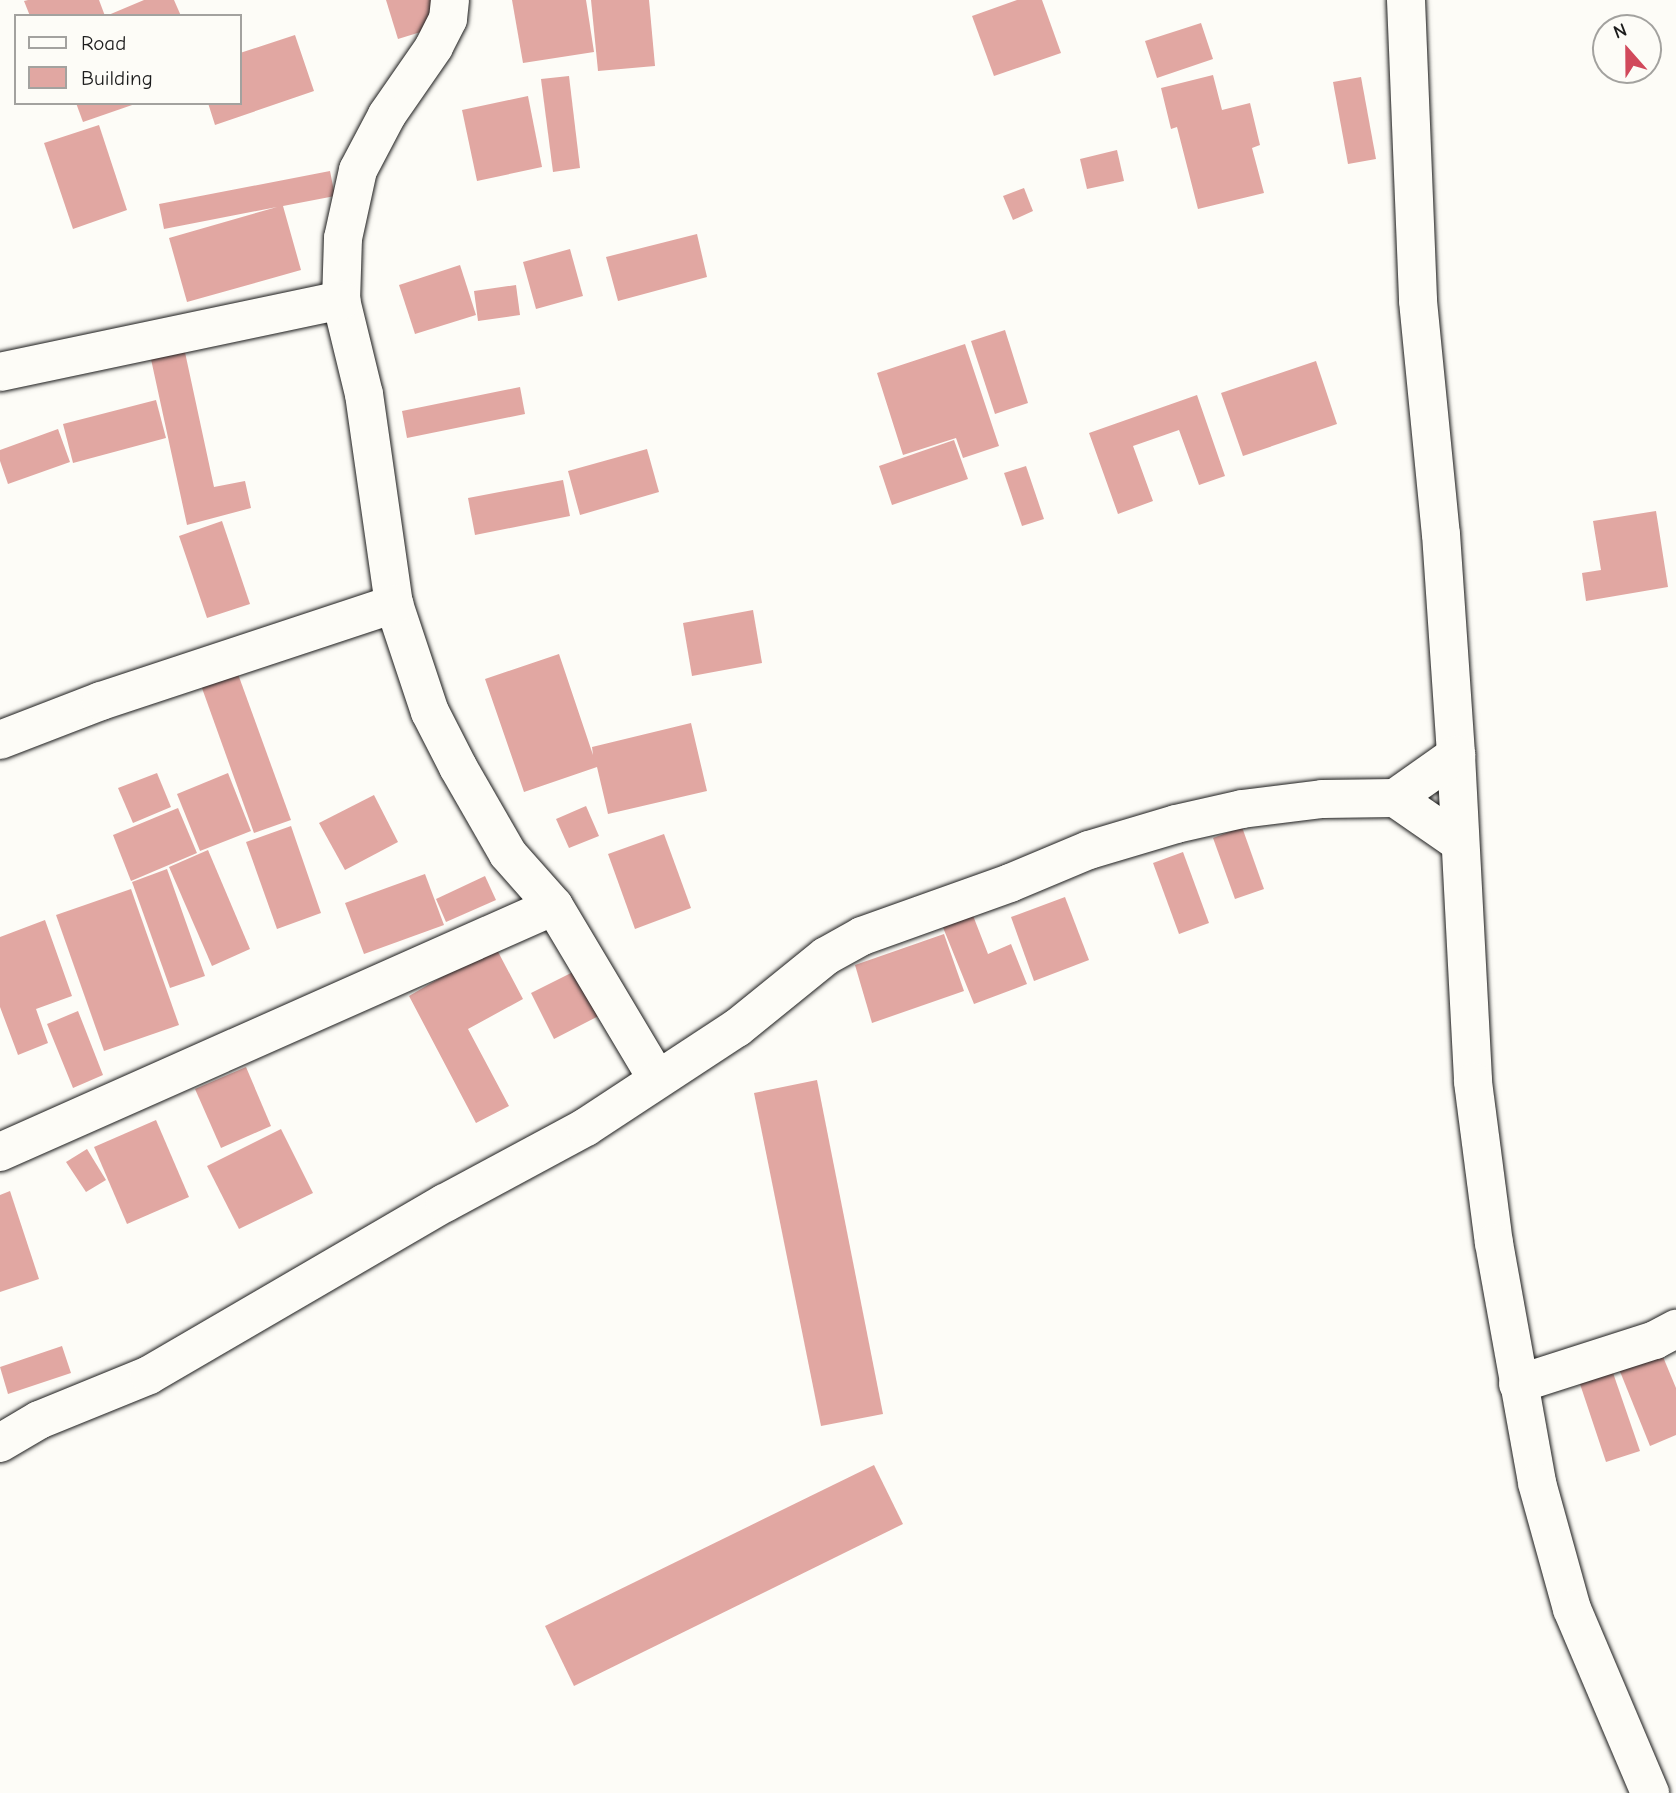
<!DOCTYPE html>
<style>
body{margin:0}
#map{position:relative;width:1676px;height:1793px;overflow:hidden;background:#fdfcf7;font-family:"Comic Neue",sans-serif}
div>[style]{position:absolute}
.building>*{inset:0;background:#e1a7a2}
.roads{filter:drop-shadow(0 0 2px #1c1c1c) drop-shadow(0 0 2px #1c1c1c)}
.minor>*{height:38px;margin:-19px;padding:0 19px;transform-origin:19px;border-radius:19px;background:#fdfcf7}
span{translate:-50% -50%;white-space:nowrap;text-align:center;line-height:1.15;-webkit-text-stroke:6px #fdfcf7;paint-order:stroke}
.legend{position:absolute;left:14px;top:14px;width:228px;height:91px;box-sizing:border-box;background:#fdfcf7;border:2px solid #a3a29f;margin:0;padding:9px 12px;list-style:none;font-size:21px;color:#1c1c1c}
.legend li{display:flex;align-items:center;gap:14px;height:35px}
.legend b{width:35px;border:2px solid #a3a29f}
.north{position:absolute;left:1592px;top:14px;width:70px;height:70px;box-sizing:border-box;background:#fdfcf7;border:2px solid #a3a29f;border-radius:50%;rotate:339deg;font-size:19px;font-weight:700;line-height:28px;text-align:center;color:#1c1c1c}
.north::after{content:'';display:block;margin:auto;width:24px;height:32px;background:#d1495b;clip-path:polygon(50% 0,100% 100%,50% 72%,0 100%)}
</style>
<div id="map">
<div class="building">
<div style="clip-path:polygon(28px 0,99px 0,105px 16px,30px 16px,24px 1px)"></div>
<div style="clip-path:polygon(144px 0,174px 0,181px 16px,106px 16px)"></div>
<div style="clip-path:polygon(386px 0,443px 0,450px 23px,398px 39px)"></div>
<div style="clip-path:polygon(512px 0,586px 0,594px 52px,523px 63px)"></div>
<div style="clip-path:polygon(591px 0,649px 0,655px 66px,598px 71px)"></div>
<div style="clip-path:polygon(1017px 0,1042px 0,1061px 53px,994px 76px,972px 16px)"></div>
<div style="clip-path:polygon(1201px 23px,1213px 59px,1157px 78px,1145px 41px)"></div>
<div style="clip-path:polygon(295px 35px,314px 91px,215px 125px,208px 103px,240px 103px,240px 53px)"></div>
<div style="clip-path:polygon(1213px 75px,1222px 110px,1250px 103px,1260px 145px,1252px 148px,1264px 193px,1198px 209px,1177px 127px,1171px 129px,1161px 88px)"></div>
<div style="clip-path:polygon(569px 76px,580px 168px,553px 172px,541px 79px)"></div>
<div style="clip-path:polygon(1361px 77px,1376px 159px,1348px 164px,1333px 82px)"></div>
<div style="clip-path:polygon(528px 96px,542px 167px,477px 181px,462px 110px)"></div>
<div style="clip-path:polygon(76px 103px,135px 103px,135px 104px,83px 122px)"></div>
<div style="clip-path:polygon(99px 125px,127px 210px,73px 229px,44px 143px)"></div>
<div style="clip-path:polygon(1117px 150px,1124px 181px,1087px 189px,1080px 159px)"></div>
<div style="clip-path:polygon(330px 171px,335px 196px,283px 206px,301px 270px,187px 302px,169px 238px,277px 207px,164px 229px,159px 204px)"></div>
<div style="clip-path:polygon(1024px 188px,1033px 211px,1013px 220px,1003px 196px)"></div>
<div style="clip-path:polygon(697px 234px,707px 277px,618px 301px,606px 257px)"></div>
<div style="clip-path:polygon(570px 249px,583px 296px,536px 309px,523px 262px)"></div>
<div style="clip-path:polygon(460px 265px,476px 315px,415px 334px,399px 285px)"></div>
<div style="clip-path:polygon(516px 285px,520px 315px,478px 321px,474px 291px)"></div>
<div style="clip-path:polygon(1005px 330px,1028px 403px,995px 414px,971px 341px)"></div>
<div style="clip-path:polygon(183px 343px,214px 487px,245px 481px,251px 508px,187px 525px,149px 350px)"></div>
<div style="clip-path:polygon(965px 344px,999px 446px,963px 458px,956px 438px,903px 455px,877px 373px)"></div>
<div style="clip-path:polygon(1316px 361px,1337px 424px,1243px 456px,1221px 393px)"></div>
<div style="clip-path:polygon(520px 387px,525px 414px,407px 438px,402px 411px)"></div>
<div style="clip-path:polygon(1197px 395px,1225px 476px,1199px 485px,1179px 430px,1133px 446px,1153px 501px,1118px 514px,1089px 433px)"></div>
<div style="clip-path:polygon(156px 400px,166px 438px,73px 463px,63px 424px)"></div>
<div style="clip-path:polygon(58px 429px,70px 462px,8px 484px,0 461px,0 450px)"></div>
<div style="clip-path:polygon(954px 440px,968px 479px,892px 505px,879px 466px)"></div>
<div style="clip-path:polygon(647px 449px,659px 492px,580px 515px,568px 471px)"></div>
<div style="clip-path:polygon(1026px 466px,1044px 519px,1022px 526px,1004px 473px)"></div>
<div style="clip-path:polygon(563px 480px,570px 516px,475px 535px,468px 498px)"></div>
<div style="clip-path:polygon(1656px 511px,1668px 587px,1586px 601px,1582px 573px,1601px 570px,1593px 521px)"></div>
<div style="clip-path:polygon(222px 521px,250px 604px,207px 618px,179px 536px)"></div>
<div style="clip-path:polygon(753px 610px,762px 663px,692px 676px,683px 623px)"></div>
<div style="clip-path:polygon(559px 654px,593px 755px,592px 747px,691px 723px,707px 791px,608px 814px,597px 767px,524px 792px,485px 679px)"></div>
<div style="clip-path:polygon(234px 663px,291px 820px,254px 833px,198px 677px)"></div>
<div style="clip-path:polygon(157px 773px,171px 807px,133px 823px,118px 788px)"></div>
<div style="clip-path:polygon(228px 773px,251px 831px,200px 851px,177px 794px)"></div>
<div style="clip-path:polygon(374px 795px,398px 842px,345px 870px,319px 823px)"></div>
<div style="clip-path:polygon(586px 806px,599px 836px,569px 848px,556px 819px)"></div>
<div style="clip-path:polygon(178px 808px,197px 853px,131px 881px,113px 835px)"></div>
<div style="clip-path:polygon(291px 826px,321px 913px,277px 929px,246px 842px)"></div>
<div style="clip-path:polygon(1242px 827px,1264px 889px,1235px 899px,1213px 838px)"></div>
<div style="clip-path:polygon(664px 834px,691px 908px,635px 929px,608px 854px)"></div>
<div style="clip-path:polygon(208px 850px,250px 949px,212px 966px,169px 867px)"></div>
<div style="clip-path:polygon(1183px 852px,1209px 923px,1179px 934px,1153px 863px)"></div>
<div style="clip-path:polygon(167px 869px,205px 976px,170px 988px,132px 882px)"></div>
<div style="clip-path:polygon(425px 874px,444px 925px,364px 954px,345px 903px)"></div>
<div style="clip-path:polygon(485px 876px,496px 900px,446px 922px,436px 899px)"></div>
<div style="clip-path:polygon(131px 889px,179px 1025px,104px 1051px,56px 915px)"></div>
<div style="clip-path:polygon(1065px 897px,1089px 960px,1034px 981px,1011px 917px)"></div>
<div style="clip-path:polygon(972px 913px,988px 954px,1011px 944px,1027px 984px,974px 1004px,942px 925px)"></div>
<div style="clip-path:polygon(45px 920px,72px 996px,36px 1009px,48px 1043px,18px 1055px,0 1007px,0 937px)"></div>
<div style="clip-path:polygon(944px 934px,964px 991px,872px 1023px,855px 965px)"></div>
<div style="clip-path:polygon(495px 946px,523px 999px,468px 1029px,509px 1106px,476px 1123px,409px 996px)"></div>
<div style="clip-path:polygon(593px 962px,616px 1007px,554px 1039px,531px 993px)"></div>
<div style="clip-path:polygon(78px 1011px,103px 1075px,73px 1088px,47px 1024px)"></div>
<div style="clip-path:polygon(246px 1067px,271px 1126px,221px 1148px,195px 1089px)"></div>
<div style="clip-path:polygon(817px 1080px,883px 1414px,821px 1426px,754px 1093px)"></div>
<div style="clip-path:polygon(156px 1120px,189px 1197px,127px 1224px,94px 1147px)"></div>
<div style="clip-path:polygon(281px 1129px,313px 1193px,239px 1229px,207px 1166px)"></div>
<div style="clip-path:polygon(87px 1149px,106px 1180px,86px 1192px,66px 1162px)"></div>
<div style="clip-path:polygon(10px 1191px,39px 1279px,0 1292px,0 1195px)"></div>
<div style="clip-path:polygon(62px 1346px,71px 1373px,8px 1394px,0 1367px)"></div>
<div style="clip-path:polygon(1661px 1352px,1676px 1388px,1676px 1435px,1650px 1446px,1619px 1369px)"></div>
<div style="clip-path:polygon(1611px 1367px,1640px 1451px,1606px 1462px,1578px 1378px)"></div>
<div style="clip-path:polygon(874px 1465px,903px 1524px,574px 1686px,545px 1626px)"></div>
</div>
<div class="roads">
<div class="minor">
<div style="left:450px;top:0;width:19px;rotate:96deg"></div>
<div style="left:448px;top:19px;width:31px;rotate:117deg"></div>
<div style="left:434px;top:47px;width:83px;rotate:124.7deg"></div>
<div style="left:387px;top:115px;width:62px;rotate:117.8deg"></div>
<div style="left:358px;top:170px;width:70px;rotate:102.4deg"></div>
<div style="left:343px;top:238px;width:62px;rotate:91.8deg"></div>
<div style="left:341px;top:300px;width:97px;rotate:76.3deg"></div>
<div style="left:364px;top:394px;width:212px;rotate:81.9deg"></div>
<div style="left:394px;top:604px;width:114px;rotate:71.6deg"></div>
<div style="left:430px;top:712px;width:62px;rotate:63deg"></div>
<div style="left:458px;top:767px;width:100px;rotate:60.1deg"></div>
<div style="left:508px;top:854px;width:69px;rotate:48.5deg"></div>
<div style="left:554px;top:906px;width:201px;rotate:59.2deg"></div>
<div style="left:1406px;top:0;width:301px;rotate:87.7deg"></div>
<div style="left:1418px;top:301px;width:234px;rotate:84.4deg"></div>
<div style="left:1441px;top:534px;width:222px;rotate:86.1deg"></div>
<div style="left:1456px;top:755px;width:327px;rotate:87deg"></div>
<div style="left:1473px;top:1082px;width:162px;rotate:82.6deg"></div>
<div style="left:1494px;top:1243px;width:244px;rotate:79.8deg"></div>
<div style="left:1537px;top:1483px;width:131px;rotate:74.5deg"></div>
<div style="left:1572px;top:1609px;width:200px;rotate:67deg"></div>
<div style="left:0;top:372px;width:349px;rotate:-11.9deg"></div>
<div style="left:0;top:740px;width:108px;rotate:-21.1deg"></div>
<div style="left:101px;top:701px;width:309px;rotate:-18.3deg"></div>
<div style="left:1395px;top:798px;width:75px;rotate:-35.2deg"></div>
<div style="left:0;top:1152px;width:606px;rotate:-23.94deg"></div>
<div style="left:1518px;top:1384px;width:144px;rotate:-17.8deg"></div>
<div style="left:1655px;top:1340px;width:24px;rotate:-28deg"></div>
<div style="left:0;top:1443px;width:45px;rotate:-30.5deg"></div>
<div style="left:39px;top:1420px;width:119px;rotate:-22.2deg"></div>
<div style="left:149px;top:1375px;width:342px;rotate:-30.2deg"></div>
<div style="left:445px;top:1203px;width:160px;rotate:-28.3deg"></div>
<div style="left:586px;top:1127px;width:181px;rotate:-33.3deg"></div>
<div style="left:737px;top:1028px;width:114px;rotate:-39deg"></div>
<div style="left:826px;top:956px;width:41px;rotate:-29.1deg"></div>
<div style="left:862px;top:936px;width:157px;rotate:-19.7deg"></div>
<div style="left:1010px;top:883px;width:86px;rotate:-22.7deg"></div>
<div style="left:1089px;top:850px;width:91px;rotate:-16.6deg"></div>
<div style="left:1176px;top:824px;width:68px;rotate:-12.8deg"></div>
<div style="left:1242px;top:809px;width:81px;rotate:-7.1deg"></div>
<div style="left:1322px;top:799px;width:73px;rotate:-0.8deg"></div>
<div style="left:1395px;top:798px;width:79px;rotate:34.7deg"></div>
</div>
</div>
<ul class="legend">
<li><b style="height:9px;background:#fdfcf7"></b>Road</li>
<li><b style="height:19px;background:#e1a7a2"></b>Building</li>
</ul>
<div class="north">N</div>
</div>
